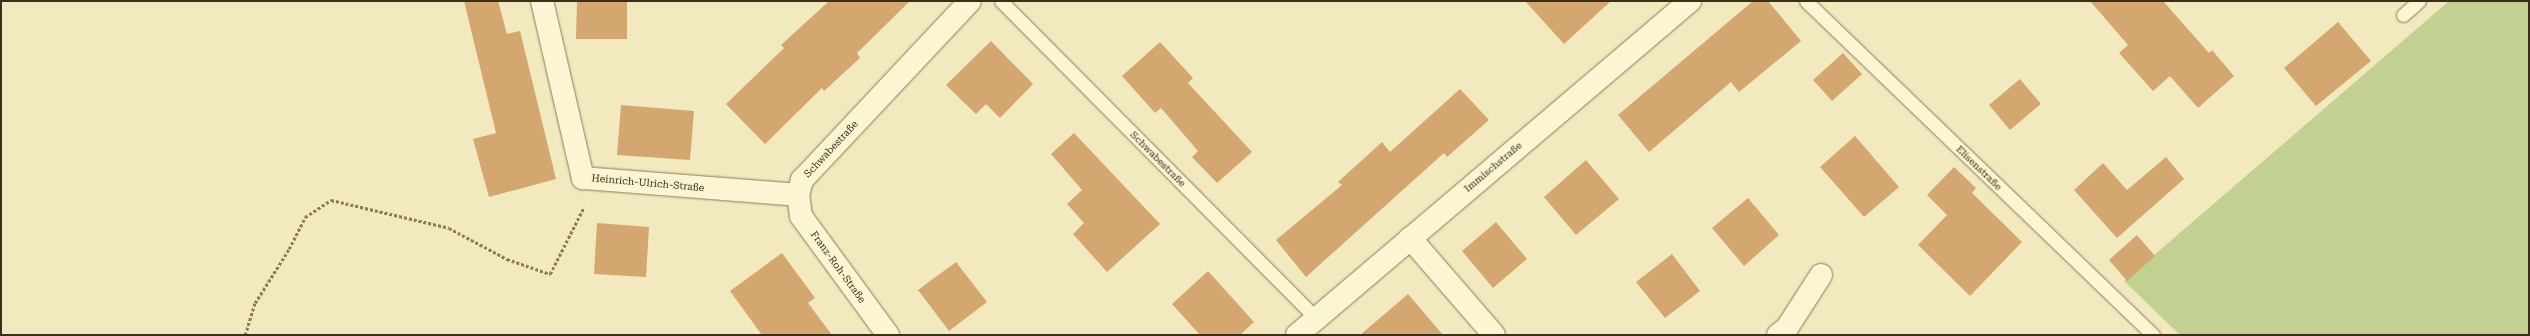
<!DOCTYPE html>
<meta charset="utf-8">
<style>
body{margin:0}
#map{position:relative;width:2530px;height:336px;overflow:hidden;background:#f2e9bf;font-family:"Roboto Serif",serif}
div>[style]{position:absolute}
.green>*{inset:0;background:#c2d192}
.building>*{inset:0;background:#d4a771}
.path>*{height:2.5px;margin-top:-1.25px;transform-origin:0;background:repeating-linear-gradient(90deg,#8d7a56 0 3px,transparent 0 5px)}
.roads{filter:drop-shadow(0 0 1px #8d7a56) drop-shadow(0 0 1px #8d7a56)}
.lane>*{height:13px;margin:-6.5px;padding:0 6.5px;transform-origin:6.5px;border-radius:6.5px;background:#fcf5d3}
.street>*{height:22px;margin:-11px;padding:0 11px;transform-origin:11px;border-radius:11px;background:#fcf5d3}
span{translate:-50% -50%;white-space:nowrap;text-align:center;line-height:1.15;-webkit-text-stroke:3px #f9f2d0;paint-order:stroke}
.street-label{font-size:10px;color:#3b2f1c}
.frame{position:absolute;inset:0;border:2px solid #3b2f1c;pointer-events:none}
</style>
<div id="map">
<div class="green">
<div style="clip-path:polygon(2449px 1px,2529px 1px,2529px 335px,2180px 335px,2124px 281px)"></div>
</div>
<div class="building">
<div style="clip-path:polygon(464px 1px,498px 1px,507px 34px,520px 31px,556px 179px,489px 197px,473px 139px,496px 133px)"></div>
<div style="clip-path:polygon(577px 1px,627px 1px,627px 39px,576px 39px)"></div>
<div style="clip-path:polygon(829px 1px,910px 1px,857px 53px,860px 58px,824px 91px,822px 88px,765px 144px,726px 104px,784px 48px,781px 45px)"></div>
<div style="clip-path:polygon(1525px 1px,1611px 1px,1564px 44px)"></div>
<div style="clip-path:polygon(1753px 1px,1768px 1px,1801px 41px,1739px 92px,1731px 82px,1649px 152px,1618px 115px)"></div>
<div style="clip-path:polygon(2090px 1px,2163px 1px,2209px 53px,2212px 50px,2234px 76px,2198px 108px,2170px 76px,2153px 91px,2119px 53px,2128px 45px)"></div>
<div style="clip-path:polygon(2338px 22px,2371px 61px,2316px 106px,2284px 68px)"></div>
<div style="clip-path:polygon(991px 41px,1033px 84px,1000px 118px,986px 104px,976px 114px,946px 85px)"></div>
<div style="clip-path:polygon(1160px 42px,1193px 78px,1188px 83px,1252px 152px,1217px 183px,1192px 157px,1198px 151px,1161px 108px,1155px 113px,1122px 76px)"></div>
<div style="clip-path:polygon(1843px 53px,1862px 74px,1832px 101px,1813px 80px)"></div>
<div style="clip-path:polygon(2020px 79px,2041px 104px,2010px 130px,1989px 105px)"></div>
<div style="clip-path:polygon(1460px 89px,1489px 120px,1447px 157px,1444px 153px,1306px 277px,1276px 240px,1342px 185px,1338px 182px,1382px 142px,1390px 152px)"></div>
<div style="clip-path:polygon(621px 105px,694px 111px,690px 160px,617px 155px)"></div>
<div style="clip-path:polygon(1074px 133px,1160px 224px,1107px 272px,1073px 234px,1084px 223px,1067px 204px,1082px 190px,1051px 154px)"></div>
<div style="clip-path:polygon(1855px 136px,1899px 187px,1864px 217px,1820px 167px)"></div>
<div style="clip-path:polygon(2166px 157px,2184px 179px,2117px 238px,2074px 190px,2103px 163px,2127px 190px)"></div>
<div style="clip-path:polygon(1586px 160px,1619px 199px,1576px 235px,1544px 197px)"></div>
<div style="clip-path:polygon(1954px 167px,1976px 188px,1972px 193px,2022px 242px,1970px 296px,1918px 245px,1947px 215px,1927px 195px)"></div>
<div style="clip-path:polygon(1748px 198px,1779px 235px,1744px 266px,1712px 228px)"></div>
<div style="clip-path:polygon(1496px 222px,1527px 259px,1493px 288px,1462px 251px)"></div>
<div style="clip-path:polygon(597px 223px,649px 227px,646px 277px,594px 274px)"></div>
<div style="clip-path:polygon(2137px 235px,2155px 256px,2127px 281px,2109px 260px)"></div>
<div style="clip-path:polygon(782px 253px,815px 298px,808px 303px,832px 335px,762px 335px,730px 291px)"></div>
<div style="clip-path:polygon(1672px 254px,1700px 291px,1665px 318px,1636px 282px)"></div>
<div style="clip-path:polygon(956px 262px,987px 302px,949px 331px,918px 290px)"></div>
<div style="clip-path:polygon(1208px 271px,1254px 322px,1240px 335px,1200px 335px,1172px 304px)"></div>
<div style="clip-path:polygon(1408px 294px,1443px 335px,1360px 335px)"></div>
</div>
<div class="path">
<div style="left:245px;top:335px;width:34px;rotate:-73deg"></div>
<div style="left:255px;top:303px;width:64px;rotate:-57.8deg"></div>
<div style="left:289px;top:249px;width:36px;rotate:-63deg"></div>
<div style="left:305px;top:217px;width:31px;rotate:-33deg"></div>
<div style="left:331px;top:200px;width:121px;rotate:13.3deg"></div>
<div style="left:449px;top:228px;width:66px;rotate:28.1deg"></div>
<div style="left:507px;top:259px;width:46px;rotate:19.2deg"></div>
<div style="left:550px;top:274px;width:75px;rotate:-63.1deg"></div>
</div>
<div class="roads">
<div class="lane">
<div style="left:1001px;top:1px;width:445px;rotate:45.2deg"></div>
<div style="left:1806px;top:1px;width:482px;rotate:43.9deg"></div>
<div style="left:2403px;top:15px;width:21px;rotate:-41deg"></div>
</div>
<div class="street">
<div style="left:542px;top:1px;width:182px;rotate:77deg"></div>
<div style="left:583px;top:178px;width:216px;rotate:4.5deg"></div>
<div style="left:1410px;top:238px;width:128px;rotate:49.1deg"></div>
<div style="left:888px;top:335px;width:147px;rotate:-126.2deg"></div>
<div style="left:801px;top:216px;width:21px;rotate:-98deg"></div>
<div style="left:798px;top:195px;width:16px;rotate:-75deg"></div>
<div style="left:802px;top:180px;width:245px;rotate:-46.8deg"></div>
<div style="left:1297px;top:335px;width:516px;rotate:-40.36deg"></div>
<div style="left:1778px;top:335px;width:11px;rotate:-38deg"></div>
<div style="left:1787px;top:328px;width:63px;rotate:-57.3deg"></div>
</div>
</div>
<div class="street-label">
<span style="left:831px;top:149px;rotate:-47deg">Schwabestraße</span>
<span style="left:1158px;top:159px;rotate:45deg">Schwabestraße</span>
<span style="left:1493px;top:167px;rotate:-40deg">Immischstraße</span>
<span style="left:1979px;top:168px;rotate:44deg">Elisenstraße</span>
<span style="left:648px;top:183px;rotate:5deg">Heinrich-Ulrich-Straße</span>
<span style="left:838px;top:267px;rotate:54deg">Franz-Roh-Straße</span>
</div>
<div class="frame"></div>
</div>
